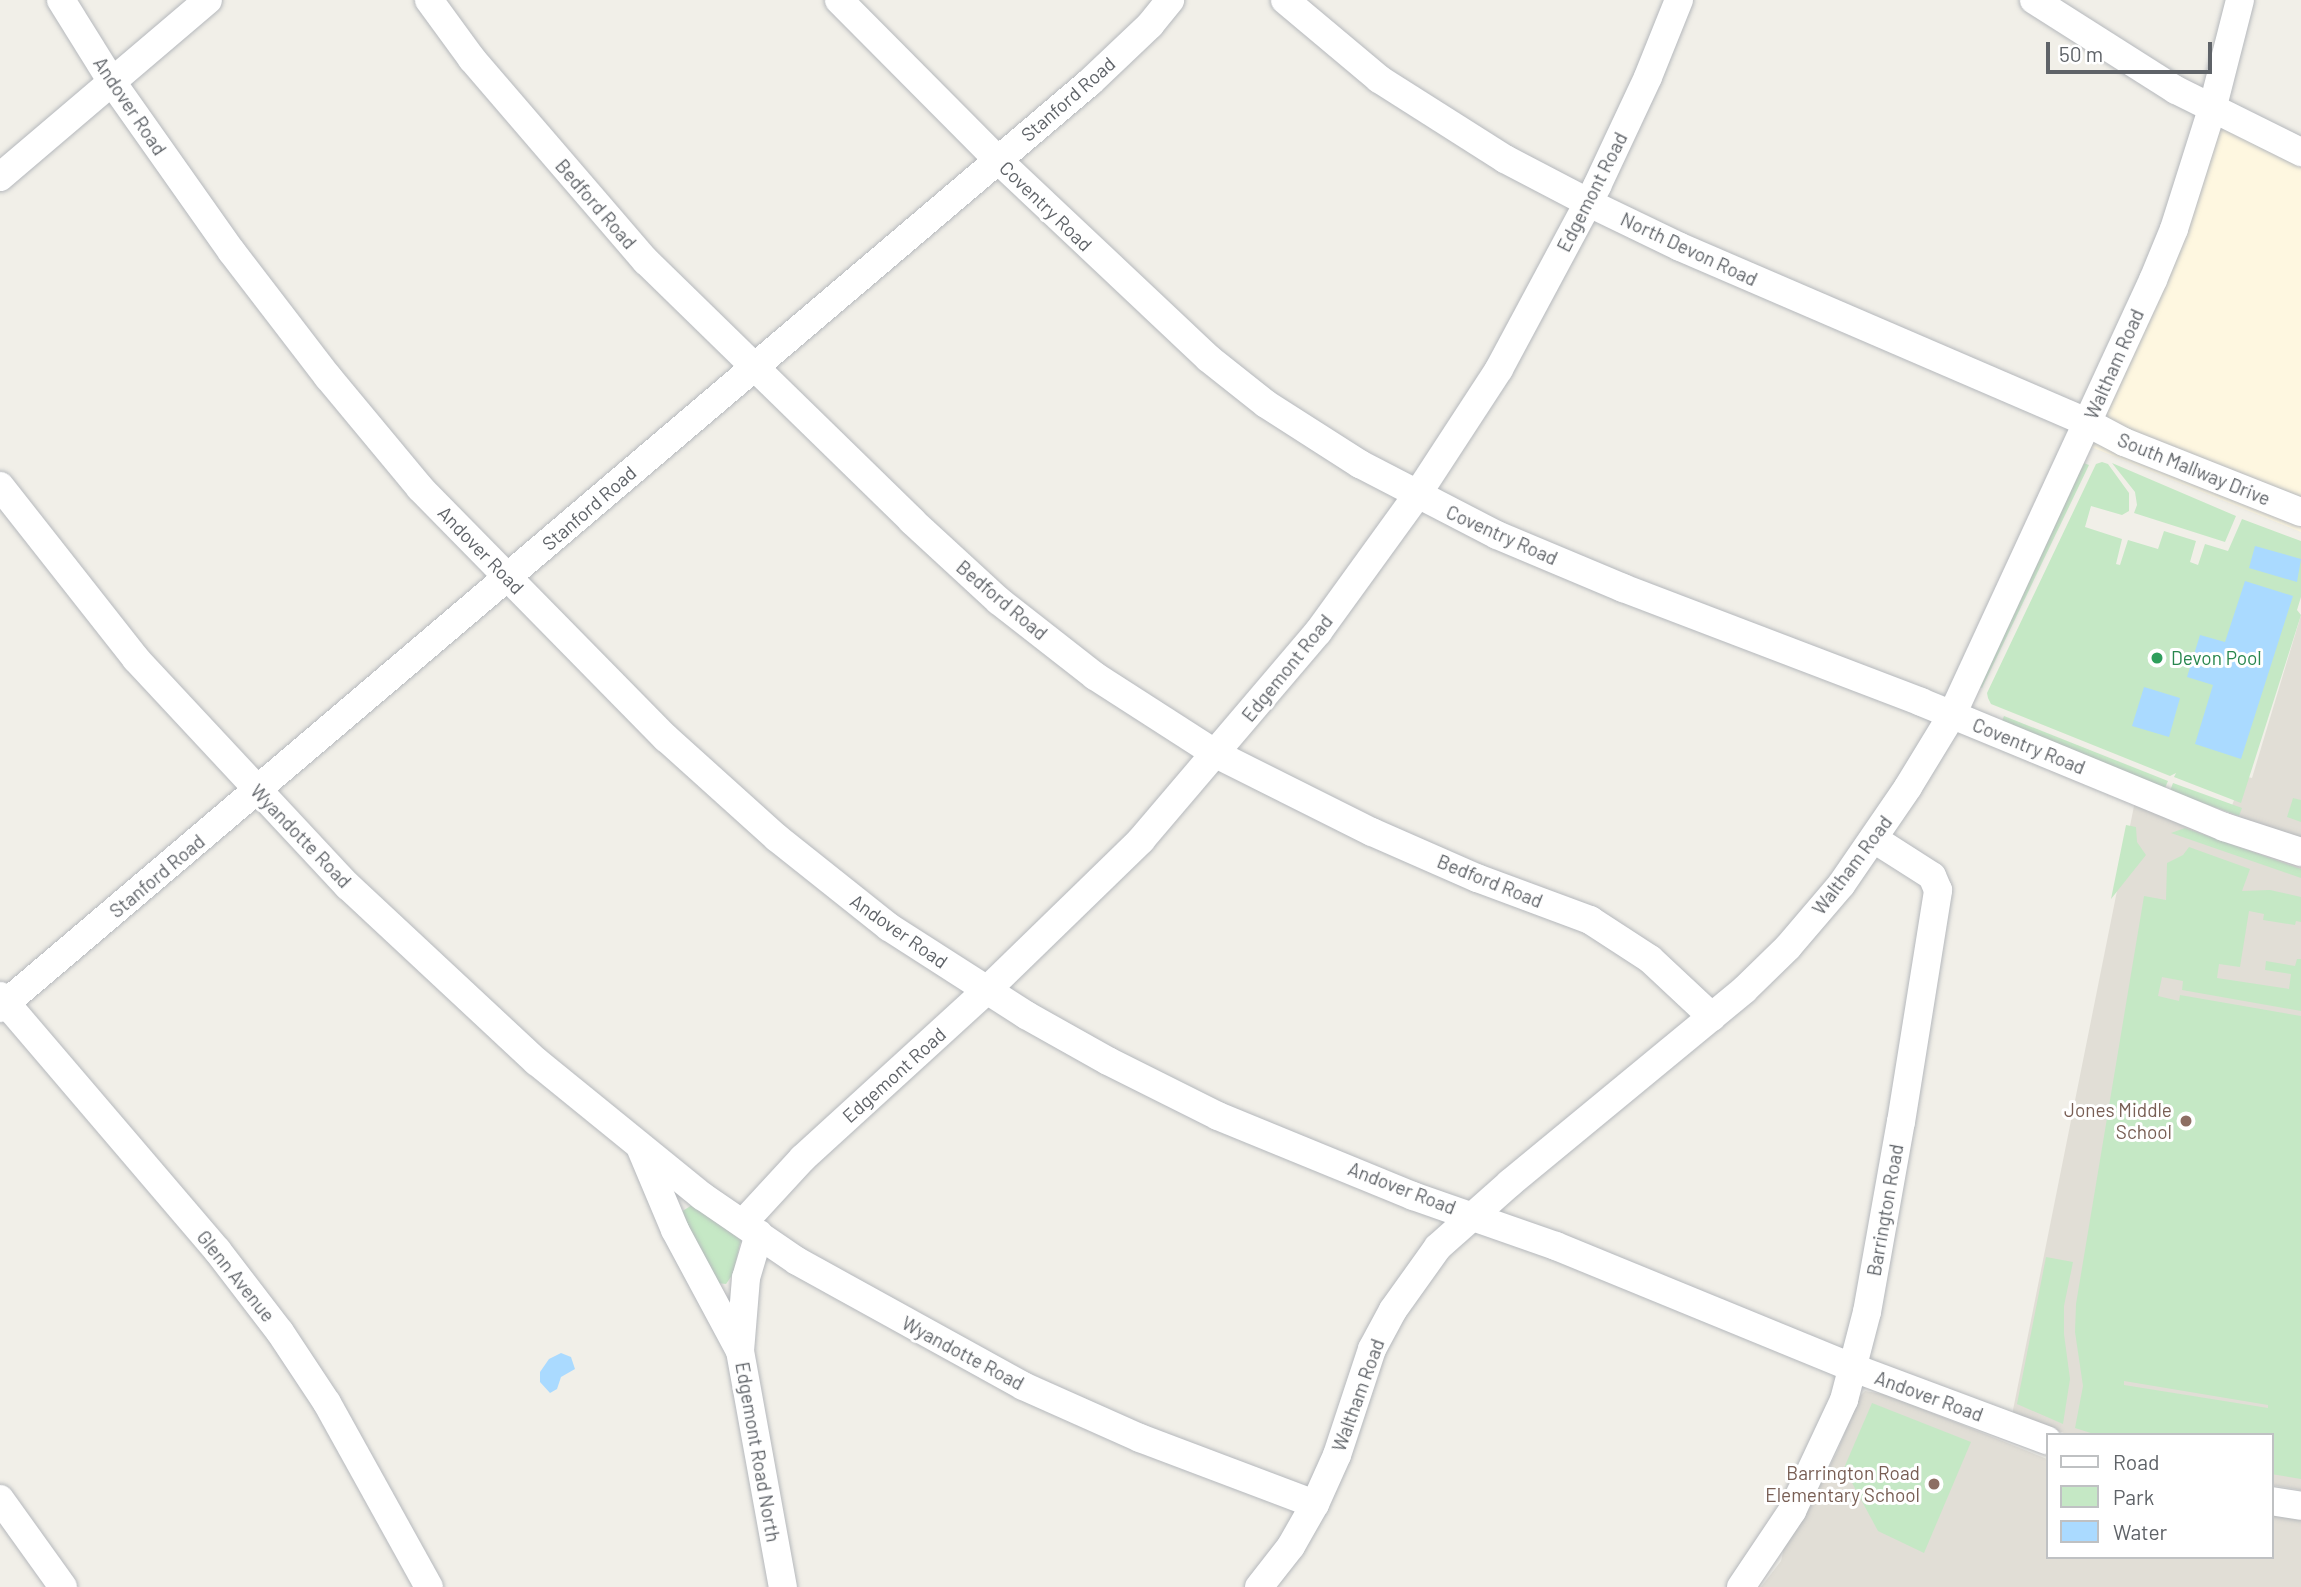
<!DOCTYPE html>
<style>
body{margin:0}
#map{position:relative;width:2301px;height:1587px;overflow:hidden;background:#f1efe8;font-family:Barlow,sans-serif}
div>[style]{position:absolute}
.commercial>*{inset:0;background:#fef7e0}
.education>*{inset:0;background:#e1ded6}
.green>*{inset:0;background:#c5e8c5}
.water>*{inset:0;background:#aadaff}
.roads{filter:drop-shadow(0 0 2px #b5b8bc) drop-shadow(0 0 2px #b5b8bc)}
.minor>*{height:28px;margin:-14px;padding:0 14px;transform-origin:14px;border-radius:14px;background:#fff}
.dots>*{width:19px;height:19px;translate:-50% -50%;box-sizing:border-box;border:4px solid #fff;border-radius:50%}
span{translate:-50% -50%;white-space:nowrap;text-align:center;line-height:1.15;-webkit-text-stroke:6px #fff;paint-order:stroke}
.street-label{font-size:19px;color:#5f6368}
.leisure-label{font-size:19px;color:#27864d}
.left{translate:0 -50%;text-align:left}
.education-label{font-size:19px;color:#785e54}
.right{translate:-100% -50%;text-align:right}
.legend{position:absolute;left:2046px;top:1433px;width:228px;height:126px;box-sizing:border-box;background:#fff;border:2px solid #bfc1c3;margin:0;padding:9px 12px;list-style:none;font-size:21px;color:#5f6368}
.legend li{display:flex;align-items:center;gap:14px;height:35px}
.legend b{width:35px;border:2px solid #bfc1c3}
.scale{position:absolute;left:2046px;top:42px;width:166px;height:32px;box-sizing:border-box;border:4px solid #5f6368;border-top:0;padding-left:9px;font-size:21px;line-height:24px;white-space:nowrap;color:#5f6368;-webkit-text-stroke:5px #fff;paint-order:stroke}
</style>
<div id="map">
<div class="commercial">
<div style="clip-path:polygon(2217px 118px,2301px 151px,2301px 532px,2079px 442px)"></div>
</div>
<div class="education">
<div style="clip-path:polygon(2301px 615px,2301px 1490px,2271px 1485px,2271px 1435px,2070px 1435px,2012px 1415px,2137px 791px,2224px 827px,2243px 776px,2252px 778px)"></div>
<div style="clip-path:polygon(1865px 1391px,1888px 1395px,2047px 1459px,2047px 1557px,2271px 1557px,2271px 1513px,2301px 1519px,2301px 1587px,1761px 1587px,1781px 1561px,1785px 1543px,1807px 1510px,1837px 1452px,1859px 1397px)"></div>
</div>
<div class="green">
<div style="clip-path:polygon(2102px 462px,2108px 464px,2129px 493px,2129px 511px,2122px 515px,2091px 506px,2085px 527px,2122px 539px,2116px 564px,2120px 565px,2128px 540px,2158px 549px,2164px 531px,2196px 541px,2190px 562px,2198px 565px,2205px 544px,2228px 551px,2242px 519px,2301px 541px,2301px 597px,2297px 610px,2301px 615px,2241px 803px,2174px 777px,2176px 773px,2170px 776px,1991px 704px,1988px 698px,1987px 693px,2096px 464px)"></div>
<div style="clip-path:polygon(2084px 463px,2089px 465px,1982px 688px,1976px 686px)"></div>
<div style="clip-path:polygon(2112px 463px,2236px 516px,2225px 542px,2134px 513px,2137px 505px,2135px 492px)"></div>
<div style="clip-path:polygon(2004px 716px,2168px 781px,2165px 788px,2001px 723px)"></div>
<div style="clip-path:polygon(2173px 783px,2242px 808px,2239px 816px,2170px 791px)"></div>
<div style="clip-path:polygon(2293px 798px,2301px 800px,2301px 822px,2287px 817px)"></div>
<div style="clip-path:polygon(2126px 825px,2136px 827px,2137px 842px,2146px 855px,2111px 899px)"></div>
<div style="clip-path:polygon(2185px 828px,2301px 869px,2301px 878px,2171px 833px)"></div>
<div style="clip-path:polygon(evenodd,2189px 847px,2250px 869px,2242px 891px,2270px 890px,2301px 897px,2301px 922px,2296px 921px,2295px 925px,2263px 920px,2264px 914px,2249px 911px,2240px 967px,2219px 964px,2217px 978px,2289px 989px,2291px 974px,2265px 970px,2266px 961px,2295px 966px,2297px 959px,2301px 959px,2301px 1011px,2182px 990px,2183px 981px,2162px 977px,2158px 996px,2179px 1001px,2180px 995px,2301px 1016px,2301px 1479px,2271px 1474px,2271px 1435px,2097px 1435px,2075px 1428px,2083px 1386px,2075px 1332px,2076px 1304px,2144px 896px,2166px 900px,2167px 863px,2183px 855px,2189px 847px,2124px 1381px,2268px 1405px,2268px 1408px,2124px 1385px,2124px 1381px)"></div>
<div style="clip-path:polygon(692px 1205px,741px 1240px,733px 1274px,726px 1284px,717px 1283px,681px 1212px)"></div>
<div style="clip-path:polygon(2046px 1257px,2073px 1262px,2064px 1306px,2064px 1334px,2070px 1379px,2063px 1424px,2017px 1404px)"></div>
<div style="clip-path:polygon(1872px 1403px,1971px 1442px,1924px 1553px,1878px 1531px,1844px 1468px)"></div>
</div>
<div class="water">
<div style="clip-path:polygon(2255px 546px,2301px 559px,2297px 582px,2249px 568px)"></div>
<div style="clip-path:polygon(2245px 581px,2293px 596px,2241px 759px,2195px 744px,2213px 685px,2187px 677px,2200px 635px,2225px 642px)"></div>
<div style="clip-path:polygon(2144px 687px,2180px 698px,2169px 737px,2132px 726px)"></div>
<div style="clip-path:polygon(561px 1353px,571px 1357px,575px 1369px,561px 1377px,557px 1389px,550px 1393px,540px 1382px,540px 1372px,549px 1359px)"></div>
</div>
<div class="roads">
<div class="minor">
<div style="left:61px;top:0;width:97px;rotate:58.1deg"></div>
<div style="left:112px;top:82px;width:208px;rotate:54.8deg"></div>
<div style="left:232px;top:252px;width:158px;rotate:52.5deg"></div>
<div style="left:328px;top:377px;width:144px;rotate:50.3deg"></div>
<div style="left:420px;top:488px;width:351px;rotate:45.5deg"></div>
<div style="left:666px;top:738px;width:149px;rotate:42deg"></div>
<div style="left:777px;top:838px;width:143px;rotate:38.5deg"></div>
<div style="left:889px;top:927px;width:163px;rotate:32.7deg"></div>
<div style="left:1026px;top:1015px;width:94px;rotate:29.3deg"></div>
<div style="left:1108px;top:1061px;width:123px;rotate:26.6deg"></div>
<div style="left:1218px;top:1116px;width:211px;rotate:22.3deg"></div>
<div style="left:1413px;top:1196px;width:151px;rotate:19.3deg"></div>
<div style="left:1556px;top:1246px;width:322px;rotate:22.3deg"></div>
<div style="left:1854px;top:1368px;width:206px;rotate:20.5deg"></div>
<div style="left:429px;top:0;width:73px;rotate:53.9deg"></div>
<div style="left:472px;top:59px;width:267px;rotate:49.3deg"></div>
<div style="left:646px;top:261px;width:372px;rotate:44.3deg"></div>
<div style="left:912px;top:521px;width:118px;rotate:42.6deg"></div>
<div style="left:999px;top:601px;width:122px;rotate:38deg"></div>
<div style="left:1095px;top:676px;width:144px;rotate:32.8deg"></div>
<div style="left:1216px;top:754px;width:174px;rotate:26.6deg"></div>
<div style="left:1372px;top:832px;width:115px;rotate:23.7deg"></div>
<div style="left:1477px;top:878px;width:121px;rotate:20.4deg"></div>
<div style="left:1590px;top:920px;width:72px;rotate:33deg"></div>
<div style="left:1650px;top:959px;width:85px;rotate:43.1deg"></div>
<div style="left:839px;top:0;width:224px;rotate:45.2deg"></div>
<div style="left:997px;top:159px;width:290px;rotate:43.3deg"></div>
<div style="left:1208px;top:358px;width:74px;rotate:38.4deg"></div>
<div style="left:1266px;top:404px;width:112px;rotate:32.6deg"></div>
<div style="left:1360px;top:464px;width:154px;rotate:27.4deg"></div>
<div style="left:1497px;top:535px;width:137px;rotate:22.8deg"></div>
<div style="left:1623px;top:588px;width:319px;rotate:20.9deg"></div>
<div style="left:1921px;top:702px;width:328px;rotate:22.4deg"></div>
<div style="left:2224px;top:827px;width:81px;rotate:18deg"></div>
<div style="left:1285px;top:0;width:123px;rotate:40deg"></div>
<div style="left:1379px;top:79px;width:149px;rotate:32.4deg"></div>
<div style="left:1505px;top:159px;width:95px;rotate:27.6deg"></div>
<div style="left:1589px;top:203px;width:101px;rotate:25.8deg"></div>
<div style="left:1680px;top:247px;width:444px;rotate:23.3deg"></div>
<div style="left:2088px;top:423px;width:41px;rotate:27.8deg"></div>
<div style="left:2124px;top:442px;width:190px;rotate:21.6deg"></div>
<div style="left:2034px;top:0;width:168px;rotate:32.4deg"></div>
<div style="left:2176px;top:90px;width:140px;rotate:26.4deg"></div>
<div style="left:0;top:177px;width:273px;rotate:-40.4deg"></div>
<div style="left:0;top:486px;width:220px;rotate:51.8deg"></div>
<div style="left:136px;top:659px;width:311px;rotate:47deg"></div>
<div style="left:348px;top:886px;width:258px;rotate:43deg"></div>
<div style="left:537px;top:1062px;width:213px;rotate:39.1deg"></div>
<div style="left:702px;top:1196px;width:115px;rotate:34.4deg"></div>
<div style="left:797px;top:1261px;width:258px;rotate:28.9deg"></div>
<div style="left:1023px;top:1386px;width:128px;rotate:24deg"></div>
<div style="left:1140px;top:1438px;width:187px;rotate:20.7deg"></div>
<div style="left:0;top:996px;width:334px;rotate:49.5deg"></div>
<div style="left:217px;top:1250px;width:103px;rotate:52.5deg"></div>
<div style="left:280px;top:1332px;width:85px;rotate:56.5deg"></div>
<div style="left:327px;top:1403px;width:210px;rotate:61deg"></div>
<div style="left:0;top:1008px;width:1430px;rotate:-40.35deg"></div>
<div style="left:1090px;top:82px;width:83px;rotate:-43.5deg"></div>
<div style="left:1150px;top:25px;width:32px;rotate:-51deg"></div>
<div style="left:641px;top:1149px;width:88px;rotate:67.2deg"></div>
<div style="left:675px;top:1230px;width:137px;rotate:61.8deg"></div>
<div style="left:743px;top:1223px;width:88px;rotate:-47.3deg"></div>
<div style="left:803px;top:1158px;width:249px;rotate:-42.4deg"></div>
<div style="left:987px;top:990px;width:215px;rotate:-44.2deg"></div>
<div style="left:1141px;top:840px;width:273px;rotate:-49.6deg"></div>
<div style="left:1318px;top:632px;width:169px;rotate:-54.1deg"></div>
<div style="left:1417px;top:495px;width:150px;rotate:-56.9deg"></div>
<div style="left:1499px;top:369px;width:208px;rotate:-61.8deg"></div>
<div style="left:1597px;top:186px;width:120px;rotate:-64.9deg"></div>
<div style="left:1648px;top:77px;width:83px;rotate:-68.1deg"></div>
<div style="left:759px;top:1234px;width:46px;rotate:106.5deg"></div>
<div style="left:746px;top:1278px;width:73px;rotate:94.7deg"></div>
<div style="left:740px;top:1351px;width:240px;rotate:79.7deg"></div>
<div style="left:0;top:1499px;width:108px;rotate:54.4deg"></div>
<div style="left:2271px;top:1501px;width:30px;rotate:9deg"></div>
<div style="left:1259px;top:1587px;width:52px;rotate:-52deg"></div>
<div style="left:1291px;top:1546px;width:48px;rotate:-60.3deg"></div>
<div style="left:1315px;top:1504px;width:54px;rotate:-65.8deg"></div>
<div style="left:1337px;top:1455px;width:112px;rotate:-71.7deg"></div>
<div style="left:1372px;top:1349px;width:44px;rotate:-61.7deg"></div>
<div style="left:1393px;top:1310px;width:77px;rotate:-54.5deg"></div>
<div style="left:1438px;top:1247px;width:96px;rotate:-41.6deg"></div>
<div style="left:1510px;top:1183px;width:303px;rotate:-39.5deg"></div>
<div style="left:1744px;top:990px;width:62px;rotate:-44.3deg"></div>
<div style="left:1788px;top:947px;width:82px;rotate:-49.5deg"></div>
<div style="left:1841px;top:885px;width:119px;rotate:-55.6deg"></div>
<div style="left:1908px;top:787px;width:84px;rotate:-58.6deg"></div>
<div style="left:1952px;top:715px;width:479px;rotate:-65.2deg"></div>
<div style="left:2153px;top:280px;width:55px;rotate:-67.6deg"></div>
<div style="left:2174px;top:229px;width:129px;rotate:-72.4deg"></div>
<div style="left:2213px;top:106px;width:109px;rotate:-75.7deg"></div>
<div style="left:1741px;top:1587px;width:92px;rotate:-56.1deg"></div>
<div style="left:1792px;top:1511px;width:123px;rotate:-64.9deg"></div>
<div style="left:1844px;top:1400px;width:91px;rotate:-75.4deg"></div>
<div style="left:1867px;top:1312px;width:193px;rotate:-79.9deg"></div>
<div style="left:1901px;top:1122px;width:235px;rotate:-80.9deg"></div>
<div style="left:1938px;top:890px;width:15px;rotate:-113deg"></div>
<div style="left:1932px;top:876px;width:69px;rotate:-147.5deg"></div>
</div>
</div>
<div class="dots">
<div style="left:2157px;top:658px;background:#2e9e5b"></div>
<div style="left:2186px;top:1121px;background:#8d6e63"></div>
<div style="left:1934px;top:1484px;background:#8d6e63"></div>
</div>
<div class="street-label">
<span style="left:1068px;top:99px;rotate:-41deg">Stanford Road</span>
<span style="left:130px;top:106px;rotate:56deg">Andover Road</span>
<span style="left:1592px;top:192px;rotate:-63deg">Edgemont Road</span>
<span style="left:596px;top:204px;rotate:49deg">Bedford Road</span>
<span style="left:1046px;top:206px;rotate:44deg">Coventry Road</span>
<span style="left:1689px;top:249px;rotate:25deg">North Devon Road</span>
<span style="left:2114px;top:364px;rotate:-66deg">Waltham Road</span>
<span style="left:2194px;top:469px;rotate:22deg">South Mallway Drive</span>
<span style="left:589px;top:508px;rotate:-41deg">Stanford Road</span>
<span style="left:1502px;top:535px;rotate:24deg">Coventry Road</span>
<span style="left:481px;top:550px;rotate:46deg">Andover Road</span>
<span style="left:1002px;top:600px;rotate:40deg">Bedford Road</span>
<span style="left:1287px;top:668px;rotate:-51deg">Edgemont Road</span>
<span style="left:2029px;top:746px;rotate:22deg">Coventry Road</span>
<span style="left:301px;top:836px;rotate:46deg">Wyandotte Road</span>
<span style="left:1852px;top:865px;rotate:-53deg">Waltham Road</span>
<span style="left:157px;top:876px;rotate:-40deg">Stanford Road</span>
<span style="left:1490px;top:881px;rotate:22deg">Bedford Road</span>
<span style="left:899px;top:931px;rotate:35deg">Andover Road</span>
<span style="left:894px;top:1075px;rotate:-42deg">Edgemont Road</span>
<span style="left:1402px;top:1188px;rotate:21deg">Andover Road</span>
<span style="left:1885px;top:1210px;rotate:-80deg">Barrington Road</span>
<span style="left:236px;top:1276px;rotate:51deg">Glenn Avenue</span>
<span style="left:963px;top:1353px;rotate:28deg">Wyandotte Road</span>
<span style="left:1358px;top:1395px;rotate:-70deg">Waltham Road</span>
<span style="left:1929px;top:1396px;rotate:20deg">Andover Road</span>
<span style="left:758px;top:1452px;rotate:80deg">Edgemont Road North</span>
</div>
<div class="leisure-label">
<span class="left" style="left:2171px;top:658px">Devon Pool</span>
</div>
<div class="education-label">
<span class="right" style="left:2172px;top:1121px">Jones Middle<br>School</span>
<span class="right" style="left:1920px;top:1484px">Barrington Road<br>Elementary School</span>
</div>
<ul class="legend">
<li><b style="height:9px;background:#fff"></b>Road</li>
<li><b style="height:19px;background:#c5e8c5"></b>Park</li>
<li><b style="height:19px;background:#aadaff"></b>Water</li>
</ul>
<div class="scale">50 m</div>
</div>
